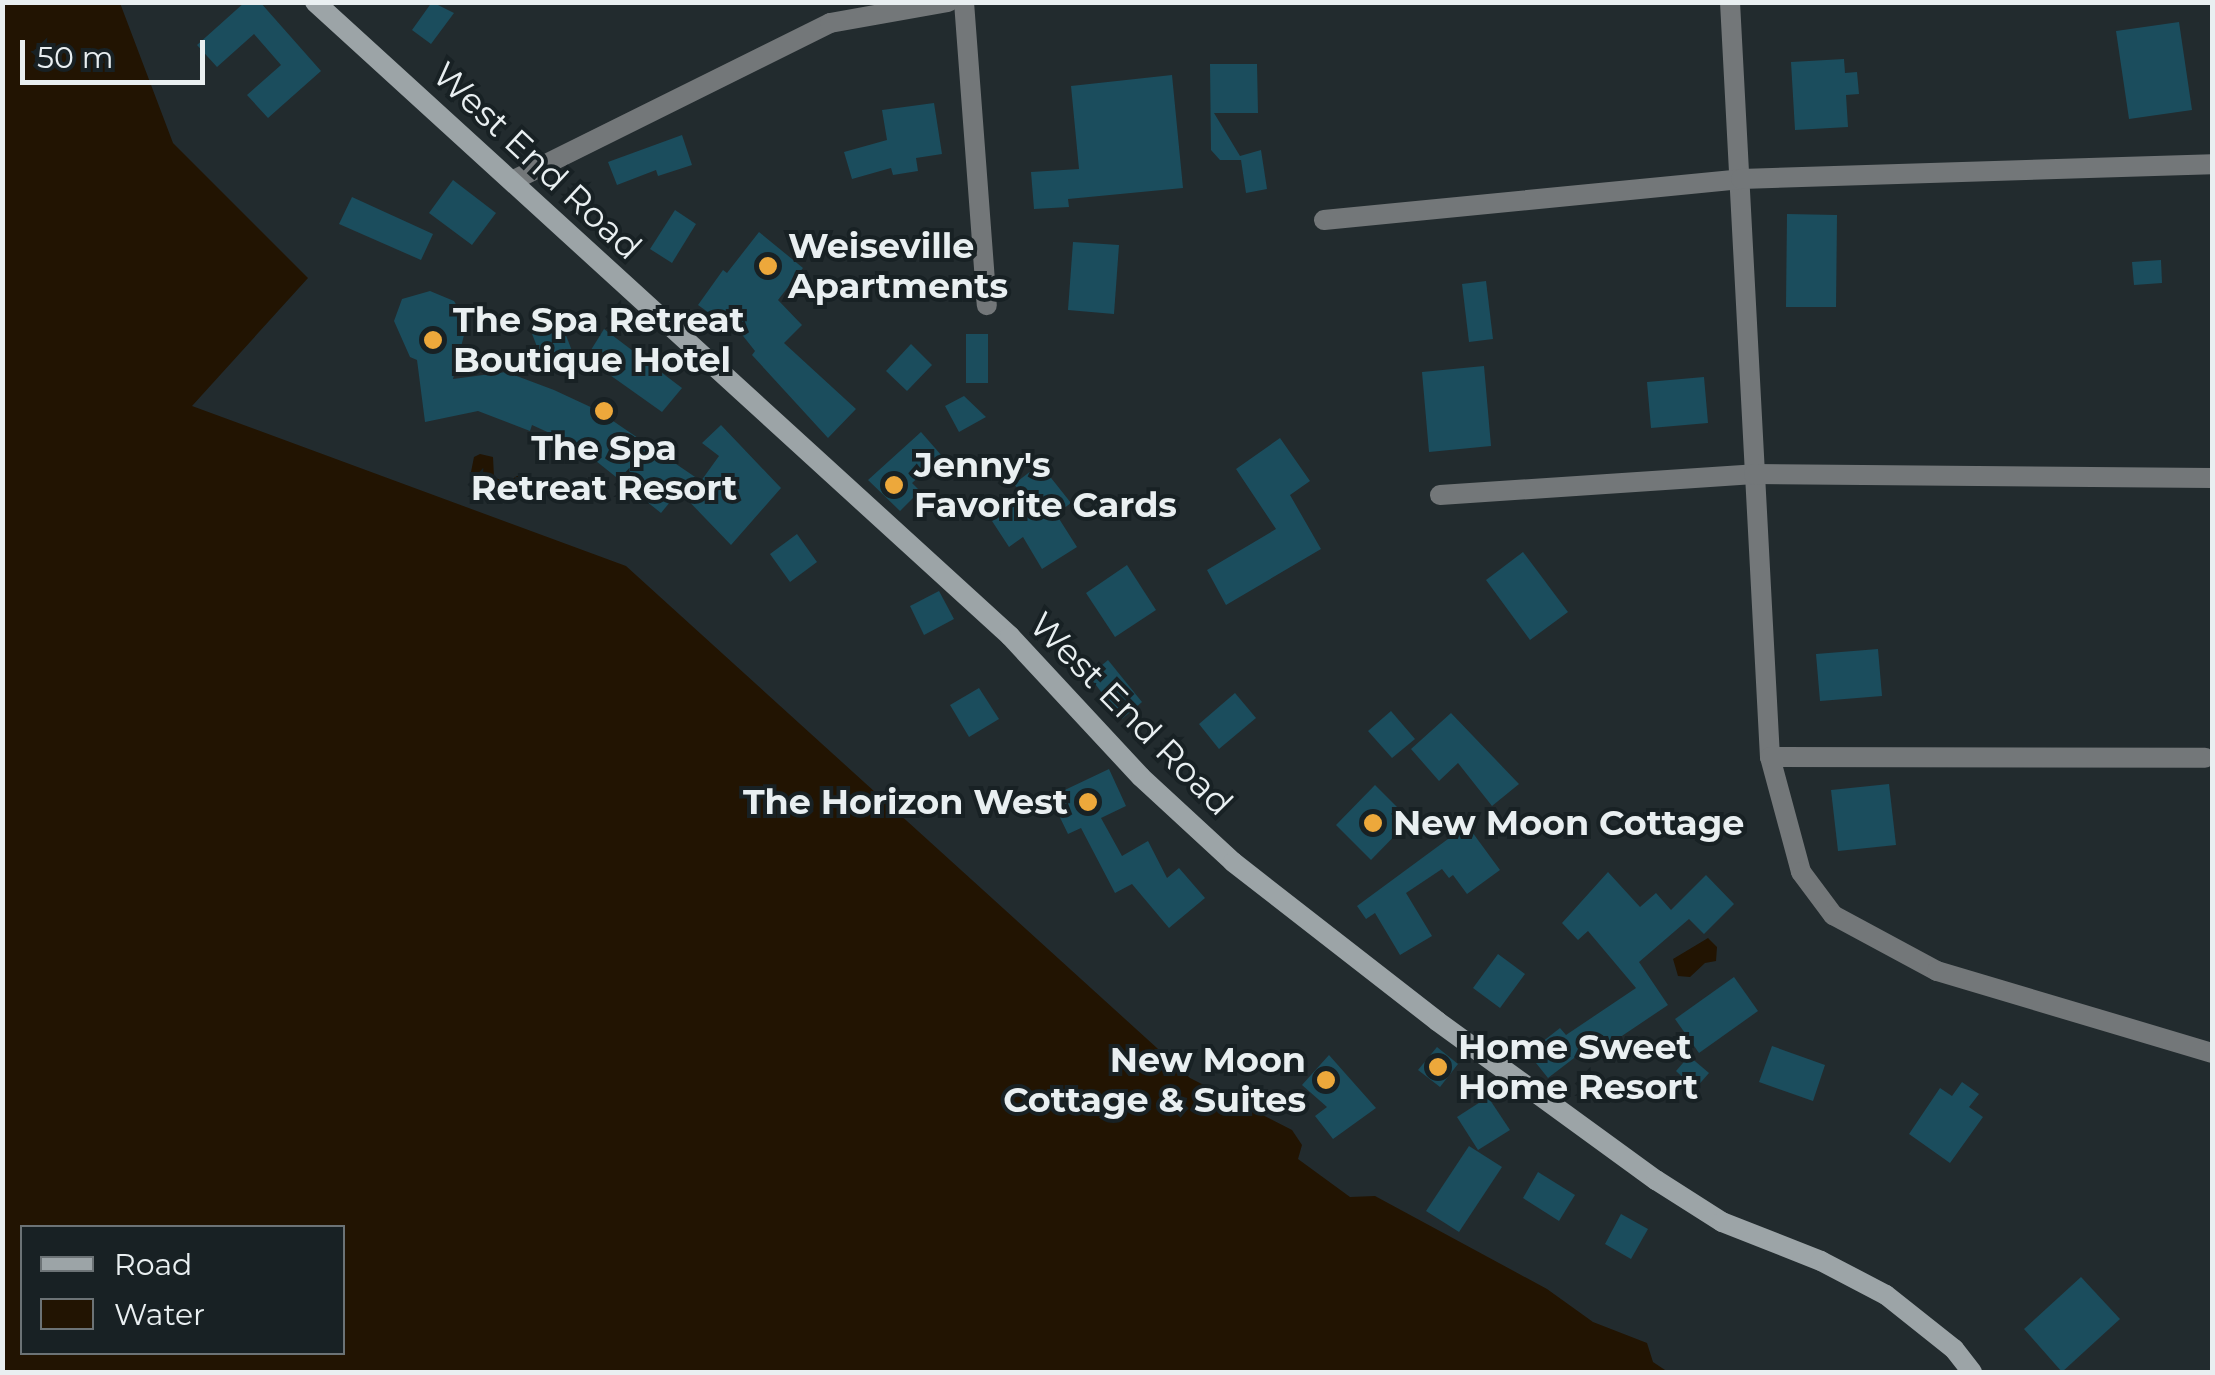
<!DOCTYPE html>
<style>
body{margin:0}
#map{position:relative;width:2215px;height:1375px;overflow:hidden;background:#222b2e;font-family:Montserrat,sans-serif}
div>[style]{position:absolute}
.water>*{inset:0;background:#221402}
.building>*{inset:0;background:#1b4d5d}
.street>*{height:20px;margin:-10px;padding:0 10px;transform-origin:10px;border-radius:10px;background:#737779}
.secondary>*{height:20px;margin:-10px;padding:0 10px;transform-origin:10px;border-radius:10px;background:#9ca4a7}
.dots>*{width:28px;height:28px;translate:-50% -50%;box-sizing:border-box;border:5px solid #182124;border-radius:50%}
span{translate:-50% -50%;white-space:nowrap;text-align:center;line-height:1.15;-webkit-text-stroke:8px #182124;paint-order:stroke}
.street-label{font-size:35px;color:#e9eff1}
.poi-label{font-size:35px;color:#e9eff1;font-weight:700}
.left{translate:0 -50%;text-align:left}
.right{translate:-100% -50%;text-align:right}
.frame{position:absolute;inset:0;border:5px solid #e9eff1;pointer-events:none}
.legend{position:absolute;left:20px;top:1225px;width:325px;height:130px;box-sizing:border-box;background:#182124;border:2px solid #6c7376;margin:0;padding:12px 18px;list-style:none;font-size:30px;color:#e9eff1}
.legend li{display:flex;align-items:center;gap:20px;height:50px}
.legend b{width:50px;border:2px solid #6c7376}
.scale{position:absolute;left:20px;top:40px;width:185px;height:45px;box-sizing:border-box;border:5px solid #e9eff1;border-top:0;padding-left:12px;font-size:30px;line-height:35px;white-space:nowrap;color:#e9eff1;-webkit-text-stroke:8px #182124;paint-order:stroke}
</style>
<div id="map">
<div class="water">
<div style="clip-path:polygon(evenodd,3px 2px,120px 3px,173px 143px,308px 278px,192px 406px,626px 566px,1190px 1078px,1292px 1130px,1302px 1145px,1298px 1159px,1350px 1197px,1375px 1196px,1547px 1289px,1593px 1322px,1647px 1343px,1653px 1362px,1668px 1372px,3px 1372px,3px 2px,22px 1228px,342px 1228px,342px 1352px,22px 1352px,22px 1228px)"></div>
<div style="clip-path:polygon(480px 454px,493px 457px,494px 477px,506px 483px,517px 476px,532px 478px,529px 496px,488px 493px,484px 481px,471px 472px,474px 457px)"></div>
<div style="clip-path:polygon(1708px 938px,1717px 947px,1716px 961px,1705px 963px,1690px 977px,1678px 976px,1673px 959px)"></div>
</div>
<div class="building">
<div style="clip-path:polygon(245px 2px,260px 2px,321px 71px,268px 118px,247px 95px,281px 65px,254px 34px,217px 67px,197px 45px)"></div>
<div style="clip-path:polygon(432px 2px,454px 13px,431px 44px,412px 30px)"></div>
<div style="clip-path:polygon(2179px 22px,2192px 110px,2129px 119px,2116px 31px)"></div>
<div style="clip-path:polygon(1844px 59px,1845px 73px,1857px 72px,1859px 94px,1846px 95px,1848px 127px,1795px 130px,1791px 62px)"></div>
<div style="clip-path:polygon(1210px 64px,1257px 64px,1258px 113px,1214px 113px,1240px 156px,1261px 150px,1267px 189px,1246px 193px,1241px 160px,1220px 160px,1211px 150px)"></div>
<div style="clip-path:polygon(1172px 75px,1183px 188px,1068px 199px,1069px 207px,1034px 209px,1031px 172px,1079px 169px,1071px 86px)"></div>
<div style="clip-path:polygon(934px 103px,942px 154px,916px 158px,918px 171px,893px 175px,891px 168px,852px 179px,844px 152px,887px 140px,882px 110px)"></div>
<div style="clip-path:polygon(682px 135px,692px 165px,658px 176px,656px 170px,617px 185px,608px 162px)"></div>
<div style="clip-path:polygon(453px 180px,496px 213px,472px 245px,429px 213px)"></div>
<div style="clip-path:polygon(352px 197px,433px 234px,421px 260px,339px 224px)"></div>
<div style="clip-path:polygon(675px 210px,696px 224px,672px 263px,650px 249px)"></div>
<div style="clip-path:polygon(1787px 214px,1837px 215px,1836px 307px,1786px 307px)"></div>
<div style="clip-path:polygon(759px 232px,803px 268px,778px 300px,802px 325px,784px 343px,856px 409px,828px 438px,752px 355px,755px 351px,728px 317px,723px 323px,698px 305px,723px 270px,727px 273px)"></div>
<div style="clip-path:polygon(1073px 242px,1119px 245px,1114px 314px,1068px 310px)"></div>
<div style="clip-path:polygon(2161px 260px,2162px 283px,2134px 285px,2132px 262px)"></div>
<div style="clip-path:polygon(1486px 281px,1493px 339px,1469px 342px,1462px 284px)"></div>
<div style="clip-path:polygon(430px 291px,454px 301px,467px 323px,453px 379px,506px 372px,554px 390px,597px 410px,701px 481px,719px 456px,702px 443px,721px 425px,781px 488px,731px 545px,679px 491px,661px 513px,576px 445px,532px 425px,530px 431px,478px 411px,425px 422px,417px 360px,410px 357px,394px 321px,402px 299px)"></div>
<div style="clip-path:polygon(560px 320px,574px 356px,545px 368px,531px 331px)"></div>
<div style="clip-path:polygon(604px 329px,682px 388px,662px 412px,586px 358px)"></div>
<div style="clip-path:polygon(966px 334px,988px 334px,988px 383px,966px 383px)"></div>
<div style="clip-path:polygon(911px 344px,932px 365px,907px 391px,886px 371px)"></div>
<div style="clip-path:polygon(1484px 366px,1491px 446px,1429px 452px,1422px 372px)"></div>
<div style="clip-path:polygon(1704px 377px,1708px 423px,1651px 428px,1647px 382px)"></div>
<div style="clip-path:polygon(964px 396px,986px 417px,959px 432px,945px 406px)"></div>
<div style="clip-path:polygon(921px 432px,942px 456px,912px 483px,920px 491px,900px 511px,868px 480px)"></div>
<div style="clip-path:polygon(1280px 438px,1310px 481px,1290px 495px,1321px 549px,1226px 605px,1207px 570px,1276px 529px,1236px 469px)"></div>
<div style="clip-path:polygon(1040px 464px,1071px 503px,1056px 514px,1077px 547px,1042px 569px,1023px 537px,1009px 547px,992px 521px,1023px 495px,1014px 484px)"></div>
<div style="clip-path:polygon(797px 534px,817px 562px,790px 582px,770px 554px)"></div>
<div style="clip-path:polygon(1523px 552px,1568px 612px,1530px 640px,1486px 580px)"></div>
<div style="clip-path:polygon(1127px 565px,1156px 610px,1115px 637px,1086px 593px)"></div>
<div style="clip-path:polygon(939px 591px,954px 619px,924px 635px,910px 606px)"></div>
<div style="clip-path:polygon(1878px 649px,1882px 696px,1820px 701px,1816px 654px)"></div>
<div style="clip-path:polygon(1108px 660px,1142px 702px,1122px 719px,1089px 676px)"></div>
<div style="clip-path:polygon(979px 688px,999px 719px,969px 737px,950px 705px)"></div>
<div style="clip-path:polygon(1235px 693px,1256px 718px,1219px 749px,1199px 724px)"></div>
<div style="clip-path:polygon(1391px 711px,1415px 739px,1392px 758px,1368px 731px)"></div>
<div style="clip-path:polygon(1451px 713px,1519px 784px,1492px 806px,1458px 763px,1439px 781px,1411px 749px)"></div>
<div style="clip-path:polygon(1109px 769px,1126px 806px,1101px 818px,1122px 856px,1148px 841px,1167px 878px,1179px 868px,1205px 898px,1169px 928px,1132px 884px,1115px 893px,1081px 828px,1068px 834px,1050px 797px)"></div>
<div style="clip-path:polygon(1889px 784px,1896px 845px,1838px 851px,1831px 790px)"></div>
<div style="clip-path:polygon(1375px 785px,1410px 820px,1371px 860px,1336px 825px)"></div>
<div style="clip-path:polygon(1467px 825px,1500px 870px,1467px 894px,1453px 875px,1449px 878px,1442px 869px,1406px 893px,1432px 936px,1400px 955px,1375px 913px,1366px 919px,1357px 906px)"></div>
<div style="clip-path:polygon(1608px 872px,1640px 907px,1656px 893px,1671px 910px,1706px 875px,1734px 904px,1704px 934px,1689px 919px,1639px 962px,1668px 1005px,1601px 1050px,1595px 1042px,1548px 1078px,1528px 1053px,1560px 1028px,1566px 1035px,1636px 988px,1588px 931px,1578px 940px,1562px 923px)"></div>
<div style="clip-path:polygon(1498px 954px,1525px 974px,1500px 1008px,1473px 988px)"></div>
<div style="clip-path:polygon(1734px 977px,1758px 1011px,1699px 1053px,1675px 1019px)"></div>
<div style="clip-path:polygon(1772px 1046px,1825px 1065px,1813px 1101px,1759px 1082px)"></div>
<div style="clip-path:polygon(1437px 1047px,1458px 1064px,1440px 1087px,1418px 1070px)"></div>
<div style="clip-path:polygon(1329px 1055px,1376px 1108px,1333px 1139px,1315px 1116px,1327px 1107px,1302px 1085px)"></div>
<div style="clip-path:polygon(1689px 1056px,1709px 1073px,1695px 1089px,1676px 1071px)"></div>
<div style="clip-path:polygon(1962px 1082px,1979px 1094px,1969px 1107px,1983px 1117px,1950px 1163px,1909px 1134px,1940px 1088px,1952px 1096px)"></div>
<div style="clip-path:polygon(1488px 1097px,1510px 1130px,1478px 1150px,1457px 1117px)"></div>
<div style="clip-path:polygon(1469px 1146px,1502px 1167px,1459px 1232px,1426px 1211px)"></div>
<div style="clip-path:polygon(1538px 1172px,1575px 1195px,1559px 1221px,1523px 1198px)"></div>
<div style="clip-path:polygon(1621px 1214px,1648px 1229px,1631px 1259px,1605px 1244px)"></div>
<div style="clip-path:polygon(2081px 1277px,2120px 1319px,2062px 1372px,2024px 1329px)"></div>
</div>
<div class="street">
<div style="left:964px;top:2px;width:304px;rotate:85.7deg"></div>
<div style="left:1730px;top:2px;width:756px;rotate:86.97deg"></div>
<div style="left:1770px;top:757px;width:119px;rotate:74.9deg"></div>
<div style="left:1801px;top:872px;width:54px;rotate:53.3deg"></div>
<div style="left:1833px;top:915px;width:118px;rotate:28.3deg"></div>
<div style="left:1937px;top:971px;width:287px;rotate:16.6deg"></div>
<div style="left:512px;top:181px;width:355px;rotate:-26.4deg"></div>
<div style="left:830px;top:23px;width:120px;rotate:-10.1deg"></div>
<div style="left:1324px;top:220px;width:419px;rotate:-5.6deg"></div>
<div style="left:1741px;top:179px;width:471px;rotate:-1.8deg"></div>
<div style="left:1440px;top:495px;width:315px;rotate:-3.8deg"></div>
<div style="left:1754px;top:474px;width:458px;rotate:0.5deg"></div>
<div style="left:1770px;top:757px;width:435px;rotate:0.1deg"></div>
</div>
<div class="secondary">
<div style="left:315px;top:2px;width:941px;rotate:42.37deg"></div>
<div style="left:1010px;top:636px;width:192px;rotate:47.1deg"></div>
<div style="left:1141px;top:777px;width:125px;rotate:42.7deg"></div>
<div style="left:1233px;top:862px;width:259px;rotate:37.9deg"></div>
<div style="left:1437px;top:1021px;width:271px;rotate:36deg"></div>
<div style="left:1656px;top:1180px;width:78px;rotate:32.5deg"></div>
<div style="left:1722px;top:1222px;width:106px;rotate:21.5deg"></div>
<div style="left:1821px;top:1261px;width:73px;rotate:27.6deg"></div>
<div style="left:1886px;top:1295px;width:87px;rotate:38.5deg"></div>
<div style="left:1954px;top:1349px;width:29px;rotate:52deg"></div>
</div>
<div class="dots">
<div style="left:768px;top:266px;background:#eda83b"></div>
<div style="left:433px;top:340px;background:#eda83b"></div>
<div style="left:604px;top:411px;background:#eda83b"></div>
<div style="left:894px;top:485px;background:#eda83b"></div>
<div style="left:1088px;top:802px;background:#eda83b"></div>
<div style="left:1373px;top:823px;background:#eda83b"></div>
<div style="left:1438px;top:1067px;background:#eda83b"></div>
<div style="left:1326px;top:1080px;background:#eda83b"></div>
</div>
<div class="street-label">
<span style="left:537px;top:161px;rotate:43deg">West End Road</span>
<span style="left:1131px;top:714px;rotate:45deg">West End Road</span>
</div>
<div class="poi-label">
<span class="left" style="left:788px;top:266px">Weiseville<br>Apartments</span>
<span class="left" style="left:453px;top:340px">The Spa Retreat<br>Boutique Hotel</span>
<span style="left:604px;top:468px">The Spa<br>Retreat Resort</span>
<span class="left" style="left:914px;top:485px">Jenny's<br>Favorite Cards</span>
<span class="right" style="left:1068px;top:802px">The Horizon West</span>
<span class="left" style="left:1393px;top:823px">New Moon Cottage</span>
<span class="left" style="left:1458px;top:1067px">Home Sweet<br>Home Resort</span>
<span class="right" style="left:1306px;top:1080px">New Moon<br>Cottage &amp; Suites</span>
</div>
<div class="frame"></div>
<ul class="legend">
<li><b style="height:12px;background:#9ca4a7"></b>Road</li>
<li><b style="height:28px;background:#221402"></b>Water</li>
</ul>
<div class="scale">50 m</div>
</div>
